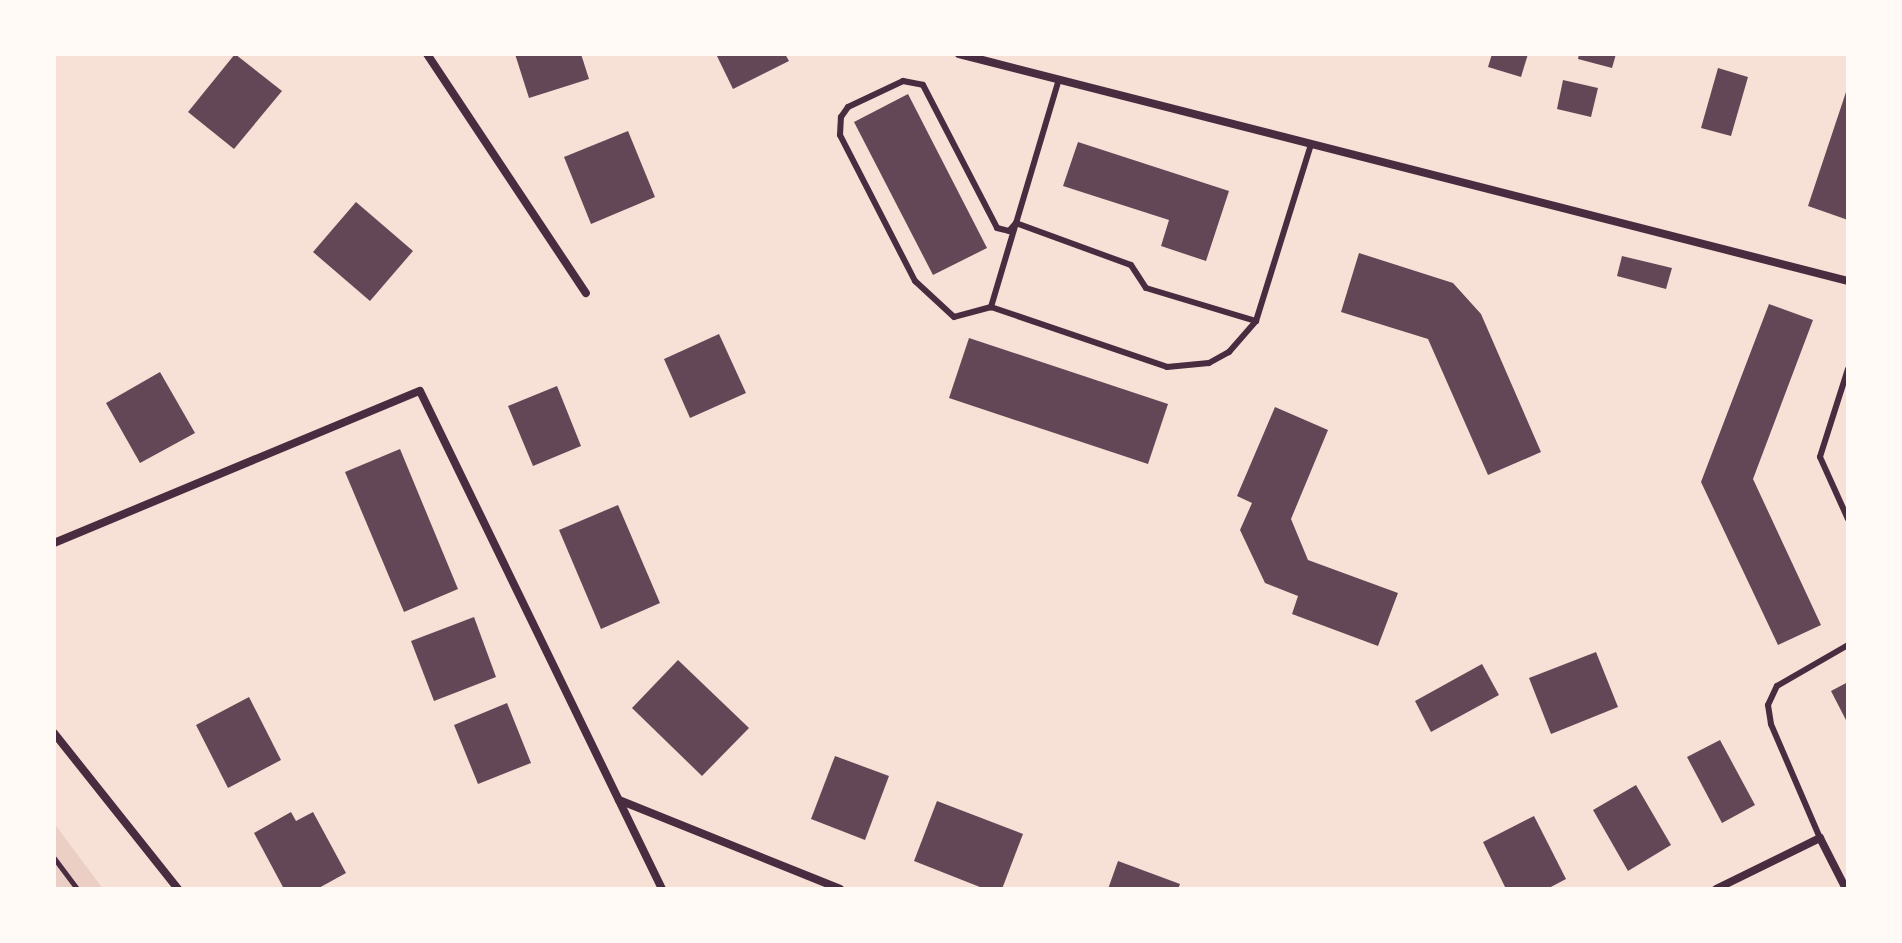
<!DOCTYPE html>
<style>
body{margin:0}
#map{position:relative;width:1902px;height:943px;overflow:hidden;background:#f7e1d7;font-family:Mulish,sans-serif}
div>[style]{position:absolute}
.green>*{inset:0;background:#ebcfc5}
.building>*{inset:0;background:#644757}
.path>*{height:5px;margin:-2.5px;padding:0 2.5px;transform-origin:2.5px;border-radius:2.5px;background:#4a2c40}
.service>*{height:6px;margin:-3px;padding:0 3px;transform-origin:3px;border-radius:3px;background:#4a2c40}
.minor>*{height:8px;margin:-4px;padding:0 4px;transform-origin:4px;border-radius:4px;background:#4a2c40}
span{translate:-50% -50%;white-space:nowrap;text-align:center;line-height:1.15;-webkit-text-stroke:7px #fffaf5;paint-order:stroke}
.frame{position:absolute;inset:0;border:56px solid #fffaf5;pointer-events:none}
</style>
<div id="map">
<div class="green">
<div style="clip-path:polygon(54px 823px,103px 889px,54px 889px)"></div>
</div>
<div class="building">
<div style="clip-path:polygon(235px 54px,282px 91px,234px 149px,188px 112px)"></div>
<div style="clip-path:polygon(515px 54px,581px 54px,589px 79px,529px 98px)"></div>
<div style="clip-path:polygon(716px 54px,785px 54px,789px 61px,733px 89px)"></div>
<div style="clip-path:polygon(1492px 54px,1528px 54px,1521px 77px,1488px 67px)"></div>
<div style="clip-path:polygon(1579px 54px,1616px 54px,1612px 68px,1578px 59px)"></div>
<div style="clip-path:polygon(1718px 68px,1748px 77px,1731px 136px,1701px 128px)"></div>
<div style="clip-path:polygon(1563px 80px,1598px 88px,1591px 117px,1557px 109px)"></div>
<div style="clip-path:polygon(1847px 89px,1848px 89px,1848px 220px,1808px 206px)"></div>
<div style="clip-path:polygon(908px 94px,987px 248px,933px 275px,854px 122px)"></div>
<div style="clip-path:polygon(628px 131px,655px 197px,591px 224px,564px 157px)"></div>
<div style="clip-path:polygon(1078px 142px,1229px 191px,1206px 261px,1161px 246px,1169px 220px,1063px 186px)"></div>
<div style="clip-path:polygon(356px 202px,413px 251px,370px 301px,313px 252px)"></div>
<div style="clip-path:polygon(1359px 253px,1453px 283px,1481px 314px,1541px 452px,1488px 475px,1428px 339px,1341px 312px)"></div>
<div style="clip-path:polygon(1622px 256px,1672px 268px,1666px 289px,1617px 276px)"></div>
<div style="clip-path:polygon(1769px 304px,1813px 320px,1753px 479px,1821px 625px,1778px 645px,1701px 482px)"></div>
<div style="clip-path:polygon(719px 334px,746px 393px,690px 418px,664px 359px)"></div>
<div style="clip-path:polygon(969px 338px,1168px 404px,1148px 464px,949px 398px)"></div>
<div style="clip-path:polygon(160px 372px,195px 433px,140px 463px,106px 403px)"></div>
<div style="clip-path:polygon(557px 386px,581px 446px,533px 466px,508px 406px)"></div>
<div style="clip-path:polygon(1275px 407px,1328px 430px,1291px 519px,1308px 560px,1398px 593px,1378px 646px,1292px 614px,1298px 596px,1265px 583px,1240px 530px,1252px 503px,1237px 496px)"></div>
<div style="clip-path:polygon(400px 449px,458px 589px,404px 612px,345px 472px)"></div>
<div style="clip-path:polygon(618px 505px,660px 603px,601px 629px,559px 530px)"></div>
<div style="clip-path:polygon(474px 617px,496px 677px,434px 701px,411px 641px)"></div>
<div style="clip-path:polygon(1596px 652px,1618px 707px,1551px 734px,1529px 678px)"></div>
<div style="clip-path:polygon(678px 660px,749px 728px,702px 776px,632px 708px)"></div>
<div style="clip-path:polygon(1482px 664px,1499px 695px,1431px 732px,1415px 701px)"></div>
<div style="clip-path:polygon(1848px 682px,1848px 724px,1831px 691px)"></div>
<div style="clip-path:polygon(249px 697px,281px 760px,228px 788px,196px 725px)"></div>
<div style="clip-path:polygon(507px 703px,531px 763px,478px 784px,454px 725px)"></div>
<div style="clip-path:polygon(1720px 740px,1755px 805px,1722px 823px,1687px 757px)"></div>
<div style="clip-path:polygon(835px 756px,889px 776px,865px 840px,811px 819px)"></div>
<div style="clip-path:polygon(1636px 785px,1671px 845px,1628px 871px,1593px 810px)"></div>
<div style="clip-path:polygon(937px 801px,1023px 834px,1002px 889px,985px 889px,914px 861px)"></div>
<div style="clip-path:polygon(291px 812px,296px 821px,313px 812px,346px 873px,317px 889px,284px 889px,254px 833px)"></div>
<div style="clip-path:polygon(1534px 816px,1566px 879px,1547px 889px,1506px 889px,1483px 842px)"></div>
<div style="clip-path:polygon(1118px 861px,1180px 884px,1178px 889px,1108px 889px)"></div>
</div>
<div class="path">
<div style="left:54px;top:858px;width:39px;rotate:53deg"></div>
</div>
<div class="service">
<div style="left:1059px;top:79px;width:150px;rotate:106.6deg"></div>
<div style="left:1016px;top:223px;width:88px;rotate:106.6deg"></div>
<div style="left:991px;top:307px;width:38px;rotate:165deg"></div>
<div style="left:954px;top:317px;width:53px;rotate:-137.3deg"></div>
<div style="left:915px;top:281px;width:164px;rotate:-117.2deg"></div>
<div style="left:840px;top:135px;width:18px;rotate:-87deg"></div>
<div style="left:841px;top:117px;width:12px;rotate:-55deg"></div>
<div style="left:848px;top:107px;width:61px;rotate:-25.3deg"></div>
<div style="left:903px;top:81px;width:20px;rotate:11deg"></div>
<div style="left:923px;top:85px;width:161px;rotate:62.6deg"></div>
<div style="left:997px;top:228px;width:12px;rotate:14deg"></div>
<div style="left:1009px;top:231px;width:11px;rotate:-49deg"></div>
<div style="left:1016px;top:223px;width:122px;rotate:20.1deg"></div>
<div style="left:1131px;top:265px;width:27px;rotate:57deg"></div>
<div style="left:1146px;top:288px;width:115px;rotate:16.7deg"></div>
<div style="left:1256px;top:321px;width:185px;rotate:-72.7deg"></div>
<div style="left:991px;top:307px;width:186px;rotate:18.8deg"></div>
<div style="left:1167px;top:367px;width:42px;rotate:-5.4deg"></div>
<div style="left:1209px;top:363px;width:23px;rotate:-29deg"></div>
<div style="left:1229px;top:352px;width:41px;rotate:-48.9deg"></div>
<div style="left:1848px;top:369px;width:92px;rotate:107.7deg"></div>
<div style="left:1820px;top:457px;width:68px;rotate:65.7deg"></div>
<div style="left:1820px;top:838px;width:124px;rotate:-113.3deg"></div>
<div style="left:1771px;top:724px;width:19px;rotate:-99deg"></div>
<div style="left:1768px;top:705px;width:21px;rotate:-65deg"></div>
<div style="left:1777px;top:686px;width:82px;rotate:-30deg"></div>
</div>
<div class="minor">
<div style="left:427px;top:54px;width:287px;rotate:56.4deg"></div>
<div style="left:959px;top:54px;width:918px;rotate:14.32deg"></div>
<div style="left:54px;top:543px;width:396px;rotate:-22.6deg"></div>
<div style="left:420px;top:391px;width:554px;rotate:64.08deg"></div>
<div style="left:54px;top:733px;width:199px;rotate:51.5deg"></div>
<div style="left:619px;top:800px;width:238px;rotate:21.9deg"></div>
<div style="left:1716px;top:889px;width:116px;rotate:-26.1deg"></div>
<div style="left:1820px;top:838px;width:57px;rotate:63deg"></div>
</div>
<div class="frame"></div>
</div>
